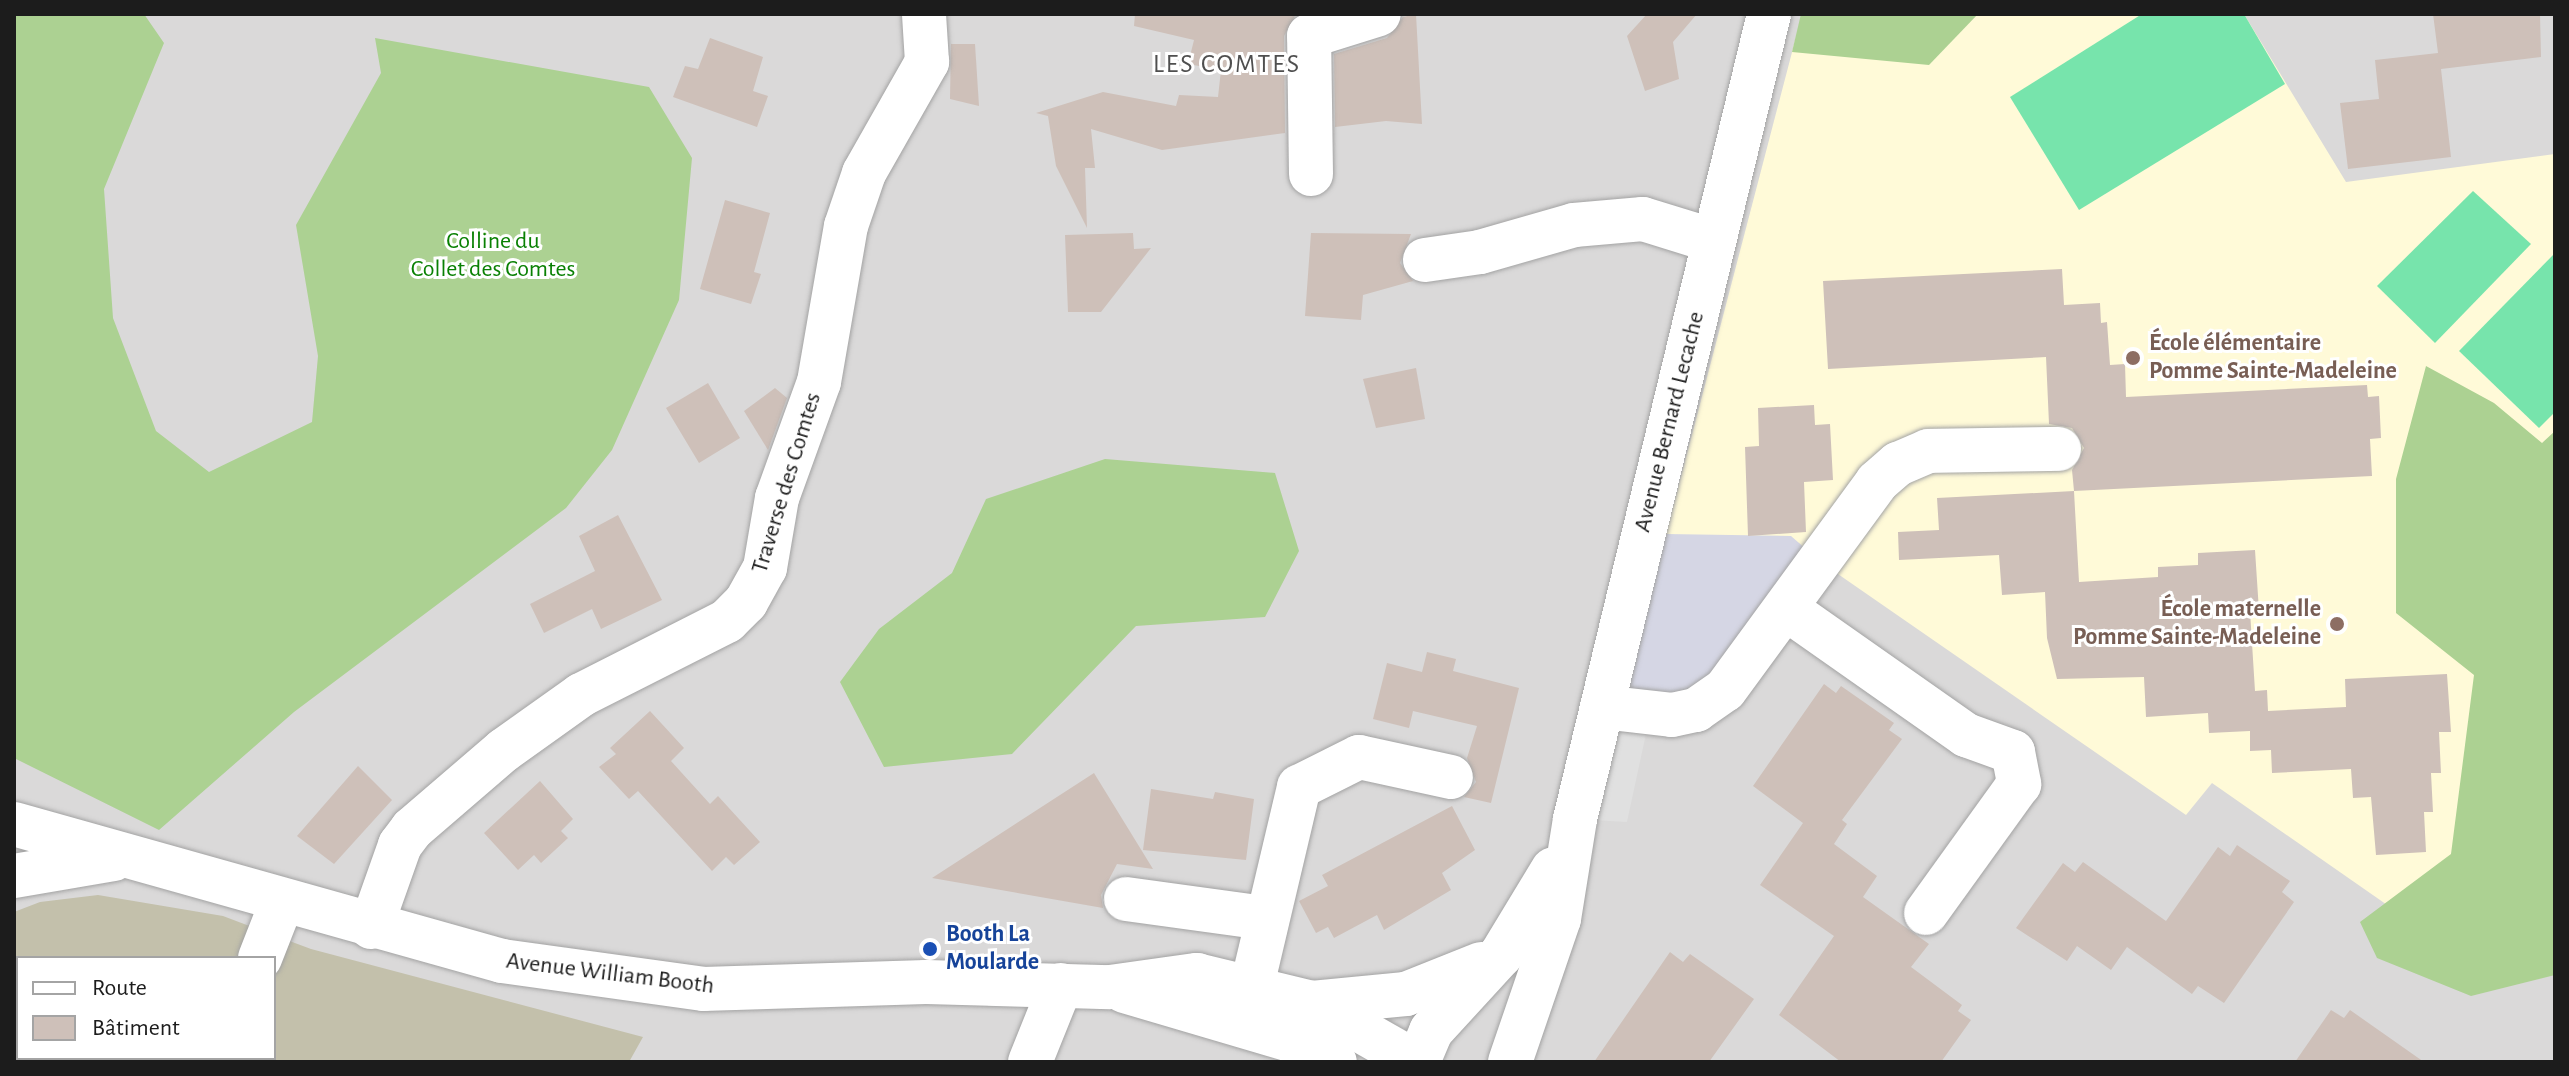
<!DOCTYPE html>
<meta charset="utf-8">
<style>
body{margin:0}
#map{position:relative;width:2569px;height:1076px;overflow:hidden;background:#eee8e0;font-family:"Alegreya Sans",sans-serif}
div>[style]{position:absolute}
.residential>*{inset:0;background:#dad9d9}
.education>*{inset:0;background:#fffad8}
.construction>*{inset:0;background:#c3c0ab}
.forest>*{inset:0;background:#acd192}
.pitch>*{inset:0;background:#77e4ac}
.parking>*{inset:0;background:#e0e0e0}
.plaza>*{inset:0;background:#d5d6e4}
.building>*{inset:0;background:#cec0b9}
.roads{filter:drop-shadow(0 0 2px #a3a3a3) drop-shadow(0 0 2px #a3a3a3)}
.minor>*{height:44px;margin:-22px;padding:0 22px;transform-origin:22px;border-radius:22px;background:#fff}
.dots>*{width:22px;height:22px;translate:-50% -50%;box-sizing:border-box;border:4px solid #fff;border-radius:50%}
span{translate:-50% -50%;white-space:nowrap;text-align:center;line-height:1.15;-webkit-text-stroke:6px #fff;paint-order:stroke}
.park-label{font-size:24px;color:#098003}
.education-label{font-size:24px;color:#785e54;font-weight:700}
.left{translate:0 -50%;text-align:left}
.right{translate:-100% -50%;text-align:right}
.street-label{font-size:24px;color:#1c1c1c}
.transit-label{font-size:24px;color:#164399;font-weight:700}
.neighbourhood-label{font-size:26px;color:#4f4f4f;letter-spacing:2px}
.frame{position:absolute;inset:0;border:16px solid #1c1c1c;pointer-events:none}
.legend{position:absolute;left:16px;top:956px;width:260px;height:104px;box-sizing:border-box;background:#fff;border:2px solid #a4a4a4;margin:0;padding:10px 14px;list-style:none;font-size:24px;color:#1c1c1c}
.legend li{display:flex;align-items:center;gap:16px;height:40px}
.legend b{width:40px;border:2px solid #a4a4a4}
</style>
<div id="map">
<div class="residential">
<div style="clip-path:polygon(evenodd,14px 14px,2555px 14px,2555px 1062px,14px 1062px,14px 14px,18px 958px,274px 958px,274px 1058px,18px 1058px,18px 958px)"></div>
</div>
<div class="education">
<div style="clip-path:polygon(1802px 14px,2244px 14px,2346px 182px,2555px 154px,2555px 583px,2469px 962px,2212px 783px,2186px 815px,1822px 563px,1666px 534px)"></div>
</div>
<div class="construction">
<div style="clip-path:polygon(evenodd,98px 895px,223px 916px,311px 949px,643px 1037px,629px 1062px,14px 1062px,14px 912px,40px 902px,98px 895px,18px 958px,274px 958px,274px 1058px,18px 1058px,18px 958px)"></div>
</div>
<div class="forest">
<div style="clip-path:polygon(14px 14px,144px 14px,164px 43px,104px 189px,113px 318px,156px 431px,209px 472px,312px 422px,318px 356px,296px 225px,381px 73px,375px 38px,649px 87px,692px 158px,679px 300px,612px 450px,566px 508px,294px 712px,159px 830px,14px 758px)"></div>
<div style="clip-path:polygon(1801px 14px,1978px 14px,1929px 65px,1792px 52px)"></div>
<div style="clip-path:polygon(2426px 366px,2494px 403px,2542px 443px,2555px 431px,2555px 975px,2471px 996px,2377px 958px,2360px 922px,2451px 854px,2474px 675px,2396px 613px,2396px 479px)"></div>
<div style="clip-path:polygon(1105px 459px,1275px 473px,1299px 551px,1265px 617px,1136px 626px,1012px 754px,884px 767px,840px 682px,879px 629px,952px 573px,986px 499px)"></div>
</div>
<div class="pitch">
<div style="clip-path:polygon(2142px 14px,2244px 14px,2285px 84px,2079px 210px,2010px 97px)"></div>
<div style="clip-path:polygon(2473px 191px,2531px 244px,2435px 343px,2377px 286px)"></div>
<div style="clip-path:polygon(2555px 253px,2555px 412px,2539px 428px,2459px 351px)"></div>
</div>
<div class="parking">
<div style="clip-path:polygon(1596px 731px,1646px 734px,1627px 822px,1575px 819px)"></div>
</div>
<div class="plaza">
<div style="clip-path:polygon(1666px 534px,1791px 536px,1822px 563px,1725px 690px,1623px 710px)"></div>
</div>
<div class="building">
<div style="clip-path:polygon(1135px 14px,1296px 14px,1284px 36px,1285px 133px,1162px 150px,1091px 129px,1095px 168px,1085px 168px,1087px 228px,1056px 166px,1048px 116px,1036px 113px,1103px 92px,1176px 106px,1179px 95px,1218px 97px,1221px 70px,1188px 64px,1194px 40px,1134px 26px)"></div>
<div style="clip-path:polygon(1416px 14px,1422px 124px,1386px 121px,1335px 127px,1334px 54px,1387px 38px,1403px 17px)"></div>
<div style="clip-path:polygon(1647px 14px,1697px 14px,1673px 42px,1679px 79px,1645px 91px,1627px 36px)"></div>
<div style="clip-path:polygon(2433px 14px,2540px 14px,2541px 57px,2441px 69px,2451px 157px,2348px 169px,2340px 103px,2379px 99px,2375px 60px,2438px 53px)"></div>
<div style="clip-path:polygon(710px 38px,763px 57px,753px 91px,768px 96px,757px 127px,673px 97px,685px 66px,698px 69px)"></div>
<div style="clip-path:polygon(951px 44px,975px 44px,979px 106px,950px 99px)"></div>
<div style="clip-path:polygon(725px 200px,770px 213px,754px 272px,761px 274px,751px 304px,700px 289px)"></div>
<div style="clip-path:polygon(1133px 233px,1134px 249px,1151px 248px,1101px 312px,1068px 312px,1065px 235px)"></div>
<div style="clip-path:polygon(1311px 233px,1411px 234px,1400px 263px,1413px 281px,1363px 295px,1361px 320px,1305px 316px)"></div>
<div style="clip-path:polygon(2062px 269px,2064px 305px,2100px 303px,2101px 323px,2107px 322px,2110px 365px,2125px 364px,2126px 397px,2367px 385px,2368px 397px,2379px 396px,2381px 438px,2370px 439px,2372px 476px,2074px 491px,2079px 582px,2158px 577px,2158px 567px,2198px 565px,2198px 553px,2255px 550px,2259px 611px,2250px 611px,2255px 691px,2267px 690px,2268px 711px,2346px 707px,2345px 679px,2447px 674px,2451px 732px,2439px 732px,2441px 773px,2431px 773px,2433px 812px,2424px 812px,2426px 852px,2376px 855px,2371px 797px,2353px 798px,2351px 769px,2272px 773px,2271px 750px,2250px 751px,2250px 731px,2209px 733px,2208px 713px,2146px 717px,2144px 677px,2057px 679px,2047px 638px,2045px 592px,2002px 595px,1999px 555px,1899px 560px,1898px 532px,1939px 530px,1937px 498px,2074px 491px,2072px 470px,2084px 448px,2072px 428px,2049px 424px,2046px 357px,1828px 369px,1823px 281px)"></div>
<div style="clip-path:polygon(1416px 368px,1425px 419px,1376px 428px,1363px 379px)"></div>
<div style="clip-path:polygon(708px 383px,740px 438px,699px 463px,666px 408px)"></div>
<div style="clip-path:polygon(775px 388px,787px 398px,768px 450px,744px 411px)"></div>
<div style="clip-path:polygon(1814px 405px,1815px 425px,1830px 424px,1833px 480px,1804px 482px,1806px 532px,1748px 536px,1745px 447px,1759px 446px,1758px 408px)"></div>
<div style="clip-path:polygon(618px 515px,662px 600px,601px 629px,592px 609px,544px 633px,530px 604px,595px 571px,579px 536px)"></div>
<div style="clip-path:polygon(1427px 652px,1456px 659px,1453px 671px,1519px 688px,1491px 803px,1464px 797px,1476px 782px,1467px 758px,1477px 726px,1413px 711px,1409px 728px,1373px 719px,1387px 663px,1422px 672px)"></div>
<div style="clip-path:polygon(1824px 684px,1836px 693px,1841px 686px,1894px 723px,1889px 730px,1902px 739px,1842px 820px,1847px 824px,1834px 844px,1877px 876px,1863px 897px,1929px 944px,1911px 967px,1962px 1005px,1958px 1011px,1971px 1020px,1941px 1062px,1841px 1062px,1779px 1015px,1834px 936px,1760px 885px,1803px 823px,1753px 786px)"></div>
<div style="clip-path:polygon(650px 711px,684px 748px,671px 761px,710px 804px,718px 796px,760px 842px,734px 865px,726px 857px,712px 871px,638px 791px,629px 799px,599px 767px,616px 754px,610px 748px)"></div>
<div style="clip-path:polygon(358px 766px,392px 800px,334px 864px,297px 836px)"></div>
<div style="clip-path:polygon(1094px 773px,1153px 869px,1117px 864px,1101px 895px,1103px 908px,932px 878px)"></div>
<div style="clip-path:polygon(540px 781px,573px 819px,561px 831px,568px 838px,541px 863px,534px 855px,518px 870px,484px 833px)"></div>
<div style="clip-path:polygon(1151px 789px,1213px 799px,1215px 792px,1254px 799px,1246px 860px,1143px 850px)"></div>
<div style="clip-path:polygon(1452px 806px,1475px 850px,1442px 873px,1451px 890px,1384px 930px,1377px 915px,1334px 938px,1328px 927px,1316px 933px,1299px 901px,1328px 886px,1322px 875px)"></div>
<div style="clip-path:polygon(2237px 845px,2290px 881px,2282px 892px,2294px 902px,2224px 1003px,2198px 986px,2192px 994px,2127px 947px,2111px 970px,2077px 946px,2067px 961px,2016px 928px,2063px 863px,2075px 872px,2083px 862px,2166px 921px,2218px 847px,2230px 856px)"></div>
<div style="clip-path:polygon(1670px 952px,1683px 962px,1690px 954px,1754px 999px,1709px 1062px,1594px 1062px)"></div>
<div style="clip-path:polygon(2331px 1010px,2344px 1018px,2350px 1010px,2424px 1062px,2295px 1062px)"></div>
</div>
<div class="roads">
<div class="minor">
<div style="left:1311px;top:174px;width:138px;rotate:-90.8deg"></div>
<div style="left:1309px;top:36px;width:73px;rotate:-17.4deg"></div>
<div style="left:1425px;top:260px;width:56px;rotate:-8.3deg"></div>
<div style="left:1480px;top:252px;width:98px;rotate:-16deg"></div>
<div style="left:1574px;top:225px;width:69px;rotate:-5deg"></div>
<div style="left:1643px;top:219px;width:74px;rotate:17.2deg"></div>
<div style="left:1788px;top:610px;width:218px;rotate:35.1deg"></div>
<div style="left:1966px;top:735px;width:50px;rotate:19.9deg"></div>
<div style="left:2013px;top:752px;width:33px;rotate:79deg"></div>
<div style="left:2019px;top:784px;width:159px;rotate:125.8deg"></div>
<div style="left:1602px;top:707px;width:70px;rotate:6.5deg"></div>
<div style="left:1672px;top:715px;width:25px;rotate:-12deg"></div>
<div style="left:1696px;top:710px;width:35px;rotate:-35deg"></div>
<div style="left:1725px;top:690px;width:258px;rotate:-53.8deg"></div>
<div style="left:1877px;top:482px;width:28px;rotate:-41deg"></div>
<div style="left:1898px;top:464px;width:33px;rotate:-23deg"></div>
<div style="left:1928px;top:451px;width:131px;rotate:-0.9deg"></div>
<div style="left:14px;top:824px;width:507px;rotate:15.68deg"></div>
<div style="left:502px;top:961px;width:203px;rotate:7.9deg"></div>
<div style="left:703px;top:989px;width:223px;rotate:-1.8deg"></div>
<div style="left:926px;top:982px;width:184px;rotate:1.6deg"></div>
<div style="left:1110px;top:987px;width:88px;rotate:-7.9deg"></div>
<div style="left:1197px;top:975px;width:118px;rotate:13.7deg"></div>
<div style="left:1312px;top:1003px;width:120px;rotate:29.6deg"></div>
<div style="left:14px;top:876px;width:101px;rotate:-9.6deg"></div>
<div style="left:1126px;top:899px;width:140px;rotate:7.8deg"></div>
<div style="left:371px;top:927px;width:87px;rotate:-70.5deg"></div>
<div style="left:400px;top:845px;width:20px;rotate:-53deg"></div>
<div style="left:412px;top:829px;width:121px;rotate:-40.7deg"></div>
<div style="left:504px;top:750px;width:95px;rotate:-35.5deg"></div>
<div style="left:581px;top:695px;width:164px;rotate:-26.9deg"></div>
<div style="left:727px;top:621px;width:27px;rotate:-45deg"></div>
<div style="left:746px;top:602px;width:39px;rotate:-61deg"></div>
<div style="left:765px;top:568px;width:71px;rotate:-80.3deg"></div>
<div style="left:777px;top:498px;width:123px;rotate:-70.1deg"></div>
<div style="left:819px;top:382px;width:158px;rotate:-80.2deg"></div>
<div style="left:846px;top:226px;width:56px;rotate:-71.2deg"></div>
<div style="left:864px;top:173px;width:128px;rotate:-60.4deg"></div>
<div style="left:927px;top:62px;width:48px;rotate:-93.6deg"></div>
<div style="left:260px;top:958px;width:60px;rotate:-68.6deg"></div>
<div style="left:1251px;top:990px;width:209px;rotate:-76.7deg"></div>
<div style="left:1299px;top:787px;width:67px;rotate:-26.6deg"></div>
<div style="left:1359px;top:757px;width:94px;rotate:12.3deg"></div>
<div style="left:1124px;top:991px;width:174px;rotate:16.4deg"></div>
<div style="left:1291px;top:1040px;width:49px;rotate:26.6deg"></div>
<div style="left:1312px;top:1003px;width:94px;rotate:-5.5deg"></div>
<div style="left:1406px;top:994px;width:81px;rotate:-21.8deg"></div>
<div style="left:203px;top:1062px;width:5px;rotate:-53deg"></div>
<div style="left:1030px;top:1062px;width:83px;rotate:-68.1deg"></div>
<div style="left:1418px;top:1062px;width:34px;rotate:-67deg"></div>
<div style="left:1431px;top:1031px;width:103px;rotate:-47.4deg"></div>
<div style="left:1501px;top:955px;width:100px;rotate:-58.8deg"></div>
<div style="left:1510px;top:1062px;width:151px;rotate:-71.1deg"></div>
<div style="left:1559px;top:919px;width:101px;rotate:-80.9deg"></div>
<div style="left:1575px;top:819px;width:828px;rotate:-76.45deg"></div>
</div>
</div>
<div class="dots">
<div style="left:2133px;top:358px;background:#8d6e63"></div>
<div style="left:2337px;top:624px;background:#8d6e63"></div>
<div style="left:930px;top:949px;background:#1a4fb4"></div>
</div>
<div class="park-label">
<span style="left:493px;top:256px">Colline du<br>Collet des Comtes</span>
</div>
<div class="education-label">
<span class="left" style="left:2149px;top:358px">École élémentaire<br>Pomme Sainte-Madeleine</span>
<span class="right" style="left:2321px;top:624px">École maternelle<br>Pomme Sainte-Madeleine</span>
</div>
<div class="street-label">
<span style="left:1670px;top:422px;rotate:-76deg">Avenue Bernard Lecache</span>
<span style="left:787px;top:483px;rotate:-73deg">Traverse des Comtes</span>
<span style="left:610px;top:974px;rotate:7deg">Avenue William Booth</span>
</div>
<div class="transit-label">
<span class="left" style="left:946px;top:949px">Booth La<br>Moularde</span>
</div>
<div class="neighbourhood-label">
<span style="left:1227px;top:65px">LES COMTES</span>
</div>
<div class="frame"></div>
<ul class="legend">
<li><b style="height:10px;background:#fff"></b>Route</li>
<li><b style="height:22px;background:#cec0b9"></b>Bâtiment</li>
</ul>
</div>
